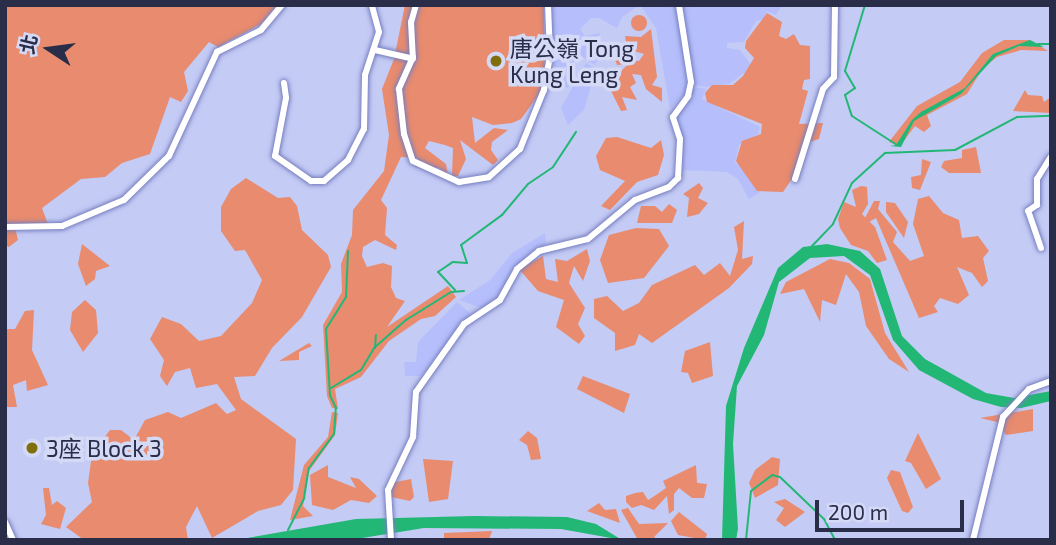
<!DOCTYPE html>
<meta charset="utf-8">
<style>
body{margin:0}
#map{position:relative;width:1056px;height:545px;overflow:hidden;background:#c4cbf5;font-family:"Exo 2","Noto Sans TC",sans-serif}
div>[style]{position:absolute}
.built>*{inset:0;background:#b6bffc}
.green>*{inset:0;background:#e88b6e}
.round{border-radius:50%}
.water>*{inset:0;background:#23b776}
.stream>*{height:2px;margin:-1px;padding:0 1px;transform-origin:1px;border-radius:1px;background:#23b776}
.roads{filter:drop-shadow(0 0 2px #767ebf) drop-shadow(0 0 2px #767ebf)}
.minor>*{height:6px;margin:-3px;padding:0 3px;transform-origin:3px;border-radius:3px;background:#fff}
.dots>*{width:19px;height:19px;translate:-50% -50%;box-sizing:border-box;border:4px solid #d4d9f6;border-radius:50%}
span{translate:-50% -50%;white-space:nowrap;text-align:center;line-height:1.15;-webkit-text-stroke:7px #d4d9f6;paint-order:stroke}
.poi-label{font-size:23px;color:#292d48}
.left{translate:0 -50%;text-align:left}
.frame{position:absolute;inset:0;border:7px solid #292d48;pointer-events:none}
.north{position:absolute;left:14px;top:14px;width:70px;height:70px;-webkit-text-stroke:5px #d4d9f6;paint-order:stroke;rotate:283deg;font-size:19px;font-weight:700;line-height:28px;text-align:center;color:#292d48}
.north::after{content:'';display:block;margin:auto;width:24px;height:32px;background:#292d48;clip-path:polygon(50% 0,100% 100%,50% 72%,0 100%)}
.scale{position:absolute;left:815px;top:500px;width:149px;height:32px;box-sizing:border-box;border:4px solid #292d48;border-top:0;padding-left:9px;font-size:21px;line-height:24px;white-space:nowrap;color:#292d48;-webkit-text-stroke:5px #d4d9f6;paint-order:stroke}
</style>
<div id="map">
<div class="built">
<div style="clip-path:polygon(550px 5px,638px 5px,638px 6px,622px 17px,617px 28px,599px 18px,591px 18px,580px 29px,585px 36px,600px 33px,594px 44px,601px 52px,595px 65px,579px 55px,568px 88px,551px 82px,555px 54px)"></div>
<div style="clip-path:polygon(640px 5px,678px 5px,688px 90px,670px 109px,656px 28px)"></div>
<div style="clip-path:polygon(682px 5px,780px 5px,781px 6px,776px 15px,767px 11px,764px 19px,756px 21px,744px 42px,727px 43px,727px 48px,740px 50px,754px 69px,752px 73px,742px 74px,729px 84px,706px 87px,694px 85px)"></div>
<div style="clip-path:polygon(586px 63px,596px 69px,584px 110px,568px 125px,561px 108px)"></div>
<div style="clip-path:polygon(693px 87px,706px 89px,702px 99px,760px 127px,758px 134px,739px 145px,735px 163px,750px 169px,760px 192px,749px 199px,738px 179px,727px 172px,682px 170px,675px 113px)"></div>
<div style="clip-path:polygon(545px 233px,546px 244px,521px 261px,498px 298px,481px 308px,459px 300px,490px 280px,512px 253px)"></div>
<div style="clip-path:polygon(457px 302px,471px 314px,421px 376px,405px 376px,404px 362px,416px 362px,418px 342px)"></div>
</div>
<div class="green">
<div style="clip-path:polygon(5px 5px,277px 5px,261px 24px,218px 47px,209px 42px,184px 72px,188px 91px,181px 102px,170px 97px,150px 154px,122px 163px,105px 177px,81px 179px,42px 208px,49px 227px,14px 224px,18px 240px,9px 247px,5px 245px)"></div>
<div style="clip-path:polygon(405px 5px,544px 5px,545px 86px,521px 119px,512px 123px,493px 125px,472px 117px,475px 143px,494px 128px,508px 130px,492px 142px,491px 150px,498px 160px,493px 165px,460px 140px,466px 159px,458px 176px,452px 176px,453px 148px,445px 145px,429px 141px,425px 148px,446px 164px,448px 175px,439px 168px,415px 167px,418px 158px,401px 157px,381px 200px,387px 208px,385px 235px,397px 245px,396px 250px,375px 240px,363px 247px,362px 256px,367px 267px,383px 263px,392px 266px,391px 287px,396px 298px,405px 301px,387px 327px,448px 286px,456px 297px,435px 316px,421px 319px,389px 341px,361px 377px,335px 389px,338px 409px,332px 408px,327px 396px,323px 325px,342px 292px,341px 264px,352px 235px,353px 210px,384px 171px,389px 135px,382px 89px,394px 59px)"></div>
<div style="clip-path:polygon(767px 13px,782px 22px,779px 36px,786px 39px,794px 34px,800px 45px,810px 46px,810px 79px,804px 80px,802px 89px,808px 91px,799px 124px,823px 123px,819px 139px,807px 143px,796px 173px,783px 192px,757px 191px,736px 161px,742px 141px,761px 134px,762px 124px,707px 102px,705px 93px,712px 85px,733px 85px,743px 76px,754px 58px,745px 48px,746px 41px)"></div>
<div class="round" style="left:631px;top:15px;width:16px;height:16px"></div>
<div style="clip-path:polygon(651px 29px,657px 77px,652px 85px,662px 88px,662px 102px,646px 89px,641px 75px,632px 74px,636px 83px,630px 87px,637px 100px,622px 97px,627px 110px,621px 111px,608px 85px,628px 64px,617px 65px,615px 59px,639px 61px,644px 54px,627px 49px,625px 36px,641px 37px)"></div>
<div style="clip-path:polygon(1004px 40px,1030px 40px,1048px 51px,1021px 50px,997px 57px,983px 68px,967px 94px,927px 115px,931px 126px,924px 132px,915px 126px,900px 146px,889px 142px,917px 106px,960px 82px,982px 53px)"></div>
<div style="clip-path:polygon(1025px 90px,1028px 95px,1042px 96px,1044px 102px,1051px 97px,1051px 113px,1013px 111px)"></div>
<div style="clip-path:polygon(617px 137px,651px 148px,661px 140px,664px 155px,658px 175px,637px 182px,610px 210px,601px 206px,625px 181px,600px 170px,596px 156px,606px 138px)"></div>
<div style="clip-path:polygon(976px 147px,981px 173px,949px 173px,941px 167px,944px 161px,962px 158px,962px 150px)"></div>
<div style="clip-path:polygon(922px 159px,931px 162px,920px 190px,912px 188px,911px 177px,921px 175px)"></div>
<div style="clip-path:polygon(246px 178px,278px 198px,290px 197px,297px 206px,302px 230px,328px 255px,331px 267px,302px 317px,272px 348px,255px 376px,234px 377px,241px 399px,296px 439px,293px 490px,281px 505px,258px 511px,212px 538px,197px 506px,186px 527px,188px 540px,84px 540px,66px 527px,92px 502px,88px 483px,92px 454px,110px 430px,121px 430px,134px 440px,145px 420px,168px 412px,181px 418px,216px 403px,227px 414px,236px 410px,217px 384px,196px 388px,190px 368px,175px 372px,167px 386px,160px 376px,164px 360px,150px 339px,162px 317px,181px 324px,199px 341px,221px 336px,252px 303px,262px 280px,245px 250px,235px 251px,221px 231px,221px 207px,231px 189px)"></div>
<div style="clip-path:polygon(699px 183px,703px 188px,698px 198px,708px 203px,699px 214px,687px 217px,689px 198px,683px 194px)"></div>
<div style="clip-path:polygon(861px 186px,867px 187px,868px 204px,862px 214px,875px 227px,887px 260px,877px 263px,868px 251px,851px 245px,840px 228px,838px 219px,844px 202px,856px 207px,852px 190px)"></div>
<div style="clip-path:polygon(929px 196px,943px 213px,959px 220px,962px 238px,978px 236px,989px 251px,983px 258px,988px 281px,982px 287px,972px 273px,957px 267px,969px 295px,958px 304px,940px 298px,934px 306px,938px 312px,919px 318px,876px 218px,869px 222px,865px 218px,874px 201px,880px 201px,878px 209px,897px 232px,893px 242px,910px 261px,924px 256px,913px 224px,918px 199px)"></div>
<div style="clip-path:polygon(886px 202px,895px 203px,908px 222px,904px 238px,886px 212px)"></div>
<div style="clip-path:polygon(669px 204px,677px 210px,672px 223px,637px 223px,641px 206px,655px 206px,662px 212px)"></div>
<div style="clip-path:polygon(744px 221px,742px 259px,753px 256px,752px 264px,729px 288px,652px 343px,639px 334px,635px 345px,615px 351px,615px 333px,594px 318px,594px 299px,607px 296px,623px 311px,639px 303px,652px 285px,695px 265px,704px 275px,720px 263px,730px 276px,738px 250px,734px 227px)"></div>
<div style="clip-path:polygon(636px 228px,659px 229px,669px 246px,644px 278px,608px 283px,600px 260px,609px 235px)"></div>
<div style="clip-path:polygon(82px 244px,110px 266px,96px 271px,95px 279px,86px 286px,78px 264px)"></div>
<div style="clip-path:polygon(587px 249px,590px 261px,583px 281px,574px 266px,569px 283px,585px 308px,578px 324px,585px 336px,579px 344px,556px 327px,564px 300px,538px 291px,519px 269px,543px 256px,546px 279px,558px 282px,555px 259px,567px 261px)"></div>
<div style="clip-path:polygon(830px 259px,849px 263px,870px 279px,885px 333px,909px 372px,889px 359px,866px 326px,859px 292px,846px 274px,836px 305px,822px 300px,820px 322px,804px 289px,780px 294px,786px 282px)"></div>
<div style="clip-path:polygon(85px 300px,96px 310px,98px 333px,83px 352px,70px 330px,72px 312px)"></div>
<div style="clip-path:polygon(34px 310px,32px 350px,48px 385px,27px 391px,26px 380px,13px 385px,17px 407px,5px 407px,5px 329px,15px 329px,25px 311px)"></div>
<div style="clip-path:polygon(710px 342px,713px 376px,692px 383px,688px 373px,681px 372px,685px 351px)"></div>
<div style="clip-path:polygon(309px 343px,312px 346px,299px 352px,299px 360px,279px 361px)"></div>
<div style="clip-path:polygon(583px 376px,630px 394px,624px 413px,577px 389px)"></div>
<div style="clip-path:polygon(1033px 409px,1033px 431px,1006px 435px,997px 422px,980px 418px)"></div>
<div style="clip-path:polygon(332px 412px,338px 413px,335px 435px,309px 471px,303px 506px,313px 516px,290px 520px,304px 465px,328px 437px)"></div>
<div style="clip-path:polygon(528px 431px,537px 438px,541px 459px,531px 460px,527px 445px,519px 440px)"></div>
<div style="clip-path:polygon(918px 433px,941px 479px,926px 489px,911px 463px,905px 461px)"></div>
<div style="clip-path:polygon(772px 457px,780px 459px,778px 485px,755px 498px,749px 483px,755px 470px)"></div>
<div style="clip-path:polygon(423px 459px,453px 461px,448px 499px,429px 502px)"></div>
<div style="clip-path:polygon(328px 465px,328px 477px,356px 488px,350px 477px,359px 479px,377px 496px,369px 503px,351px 500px,333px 510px,312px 505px,310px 475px)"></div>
<div style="clip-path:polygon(696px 465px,697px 483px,707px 484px,704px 498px,692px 498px,679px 488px,674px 494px,674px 510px,669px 514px,667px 496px,654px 510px,641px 505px,632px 508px,626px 502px,626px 496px,635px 493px,643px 492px,648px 500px,653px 497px,666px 488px,663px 481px)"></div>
<div style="clip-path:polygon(891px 470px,900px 472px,904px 483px,913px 507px,908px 513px,902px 511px,887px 478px)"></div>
<div style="clip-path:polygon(411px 479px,414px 497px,410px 501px,391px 497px,391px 483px)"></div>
<div style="clip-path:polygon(43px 488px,49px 488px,52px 505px,57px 501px,66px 508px,60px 529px,41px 524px,46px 515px)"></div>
<div style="clip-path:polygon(785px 499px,805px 512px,785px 527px,776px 520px,784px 508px,774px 502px)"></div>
<div style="clip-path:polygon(599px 503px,605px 510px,616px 509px,620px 523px,587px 511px)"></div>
<div style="clip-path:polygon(628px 508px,639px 524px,668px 523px,654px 537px,658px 540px,638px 540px,621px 510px)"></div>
<div style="clip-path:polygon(679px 512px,707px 534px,705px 540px,678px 535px,671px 521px)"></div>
<div style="clip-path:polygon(492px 531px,489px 540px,444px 540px,444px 533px)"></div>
</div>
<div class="water">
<div style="clip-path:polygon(1030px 40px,1044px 47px,1019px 46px,996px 56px,961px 94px,914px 121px,901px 147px,890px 146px,896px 145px,912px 120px,921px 112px,965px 88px,993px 54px)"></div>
<div style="clip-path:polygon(827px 244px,860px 251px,880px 269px,902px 336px,925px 359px,986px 393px,1014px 398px,1051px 391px,1051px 401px,1021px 408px,1001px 407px,973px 399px,919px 370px,893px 340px,870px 275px,844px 256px,810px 258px,779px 282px,764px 335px,737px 386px,733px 444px,738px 529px,736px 540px,722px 540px,726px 406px,744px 348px,778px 268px,803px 247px)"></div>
<div style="clip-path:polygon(474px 516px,567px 517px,596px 524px,622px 540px,561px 529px,424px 528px,350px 540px,236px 540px,356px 519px)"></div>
</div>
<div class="stream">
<div style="left:865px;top:5px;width:69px;rotate:106.9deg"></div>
<div style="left:845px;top:71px;width:20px;rotate:60deg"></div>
<div style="left:855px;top:88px;width:12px;rotate:145deg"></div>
<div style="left:845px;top:95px;width:22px;rotate:72deg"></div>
<div style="left:852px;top:116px;width:54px;rotate:32.8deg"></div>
<div style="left:1038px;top:44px;width:13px"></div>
<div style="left:812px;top:246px;width:30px;rotate:-46deg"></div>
<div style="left:833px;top:224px;width:45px;rotate:-65.1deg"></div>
<div style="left:852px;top:183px;width:45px;rotate:-42.3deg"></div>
<div style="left:885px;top:153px;width:70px;rotate:-2.5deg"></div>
<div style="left:955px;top:150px;width:70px;rotate:-28deg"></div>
<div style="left:1017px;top:117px;width:34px;rotate:-2deg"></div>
<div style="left:455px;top:290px;width:25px;rotate:-133deg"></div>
<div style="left:438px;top:272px;width:18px;rotate:-34deg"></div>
<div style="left:453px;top:262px;width:14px;rotate:4deg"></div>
<div style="left:467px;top:263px;width:19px;rotate:-108deg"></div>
<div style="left:461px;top:245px;width:51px;rotate:-36.2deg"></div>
<div style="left:502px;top:215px;width:40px;rotate:-50deg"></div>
<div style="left:528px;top:184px;width:30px;rotate:-34deg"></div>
<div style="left:553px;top:167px;width:42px;rotate:-56.7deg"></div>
<div style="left:375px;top:348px;width:13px;rotate:-86deg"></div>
<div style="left:331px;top:388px;width:35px;rotate:-31deg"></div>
<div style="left:361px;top:370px;width:27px;rotate:-59deg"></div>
<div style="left:375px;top:347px;width:41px;rotate:-41.1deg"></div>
<div style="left:406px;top:320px;width:53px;rotate:-31.9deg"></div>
<div style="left:451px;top:292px;width:13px;rotate:-4deg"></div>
<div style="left:288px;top:530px;width:36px;rotate:-63deg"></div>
<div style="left:304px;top:498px;width:30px;rotate:-81deg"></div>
<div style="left:309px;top:468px;width:42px;rotate:-53.7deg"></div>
<div style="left:334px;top:434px;width:26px;rotate:-86deg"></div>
<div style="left:336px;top:408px;width:14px;rotate:-115deg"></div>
<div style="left:330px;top:395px;width:66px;rotate:-93.5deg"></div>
<div style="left:326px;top:329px;width:38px;rotate:-58deg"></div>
<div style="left:346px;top:297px;width:46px;rotate:-87.5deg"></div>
<div style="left:746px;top:540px;width:49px;rotate:-84.2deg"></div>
<div style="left:751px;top:491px;width:26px;rotate:-37deg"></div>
<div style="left:772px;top:475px;width:8px;rotate:14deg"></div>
<div style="left:780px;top:477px;width:61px;rotate:43.7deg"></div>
<div style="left:824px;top:519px;width:24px;rotate:62deg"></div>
</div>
<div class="roads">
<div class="minor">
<div style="left:416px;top:5px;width:18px;rotate:106deg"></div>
<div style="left:411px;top:22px;width:35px;rotate:87deg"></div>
<div style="left:413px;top:57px;width:35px;rotate:114deg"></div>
<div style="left:399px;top:89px;width:45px;rotate:83.7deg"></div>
<div style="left:404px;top:134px;width:28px;rotate:72deg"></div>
<div style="left:413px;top:161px;width:51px;rotate:24.5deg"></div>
<div style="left:459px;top:182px;width:30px;rotate:-9deg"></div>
<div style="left:489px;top:177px;width:42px;rotate:-42.1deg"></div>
<div style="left:520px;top:149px;width:64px;rotate:-67.9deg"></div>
<div style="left:544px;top:90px;width:35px;rotate:-80deg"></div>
<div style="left:550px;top:56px;width:51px;rotate:-92.2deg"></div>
<div style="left:375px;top:50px;width:39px;rotate:13deg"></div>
<div style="left:284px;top:83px;width:15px;rotate:82deg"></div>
<div style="left:286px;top:98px;width:59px;rotate:100.7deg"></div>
<div style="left:275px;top:156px;width:44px;rotate:34.8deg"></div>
<div style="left:311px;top:181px;width:13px"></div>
<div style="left:324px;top:181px;width:32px;rotate:-41deg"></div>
<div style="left:348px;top:160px;width:35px;rotate:-63deg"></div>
<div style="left:364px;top:129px;width:54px;rotate:-88.9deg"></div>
<div style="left:365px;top:75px;width:45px;rotate:-72deg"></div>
<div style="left:379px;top:32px;width:28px;rotate:-105deg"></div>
<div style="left:795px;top:179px;width:94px;rotate:-72.7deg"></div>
<div style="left:823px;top:89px;width:16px;rotate:-47deg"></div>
<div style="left:834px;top:77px;width:72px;rotate:-89.2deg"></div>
<div style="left:5px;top:227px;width:57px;rotate:-1deg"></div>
<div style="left:62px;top:226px;width:67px;rotate:-22.8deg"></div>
<div style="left:124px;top:200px;width:63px;rotate:-44.4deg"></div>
<div style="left:169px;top:156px;width:115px;rotate:-65.2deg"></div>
<div style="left:217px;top:52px;width:49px;rotate:-26.6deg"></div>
<div style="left:261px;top:30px;width:33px;rotate:-50deg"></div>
<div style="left:1041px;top:248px;width:39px;rotate:-109deg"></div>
<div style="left:1028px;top:211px;width:11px;rotate:-34deg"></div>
<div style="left:1037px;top:205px;width:26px;rotate:-90deg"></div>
<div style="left:1037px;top:179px;width:26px;rotate:-58deg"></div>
<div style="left:5px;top:522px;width:20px;rotate:66deg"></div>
<div style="left:391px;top:540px;width:50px;rotate:-93.4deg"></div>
<div style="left:388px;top:490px;width:59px;rotate:-64.7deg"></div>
<div style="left:413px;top:437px;width:45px;rotate:-86.2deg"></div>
<div style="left:416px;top:392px;width:83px;rotate:-54.8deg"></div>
<div style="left:464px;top:324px;width:43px;rotate:-33.7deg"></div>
<div style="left:500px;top:300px;width:35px;rotate:-61deg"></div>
<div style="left:517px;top:269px;width:28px;rotate:-39deg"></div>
<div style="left:539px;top:251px;width:50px;rotate:-13.8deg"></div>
<div style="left:588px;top:239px;width:61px;rotate:-39.7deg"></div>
<div style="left:635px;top:200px;width:36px;rotate:-21deg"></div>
<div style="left:669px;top:187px;width:13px;rotate:-45deg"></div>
<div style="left:678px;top:178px;width:39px;rotate:-87deg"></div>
<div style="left:680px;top:139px;width:23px;rotate:-108deg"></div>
<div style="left:673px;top:117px;width:26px;rotate:-54deg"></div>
<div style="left:688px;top:96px;width:14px;rotate:-78deg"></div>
<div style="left:691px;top:82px;width:78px;rotate:-98.9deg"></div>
<div style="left:973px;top:540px;width:127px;rotate:-76.3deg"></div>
<div style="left:1003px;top:417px;width:38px;rotate:-47deg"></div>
<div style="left:1029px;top:389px;width:23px;rotate:-20deg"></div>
</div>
</div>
<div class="dots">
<div style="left:496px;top:61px;background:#806e0c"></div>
<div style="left:32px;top:448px;background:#806e0c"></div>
</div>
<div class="poi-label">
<span class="left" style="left:510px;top:61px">唐公嶺 Tong<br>Kung Leng</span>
<span class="left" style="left:46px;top:448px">3座 Block 3</span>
</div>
<div class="frame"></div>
<div class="north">北</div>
<div class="scale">200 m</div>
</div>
